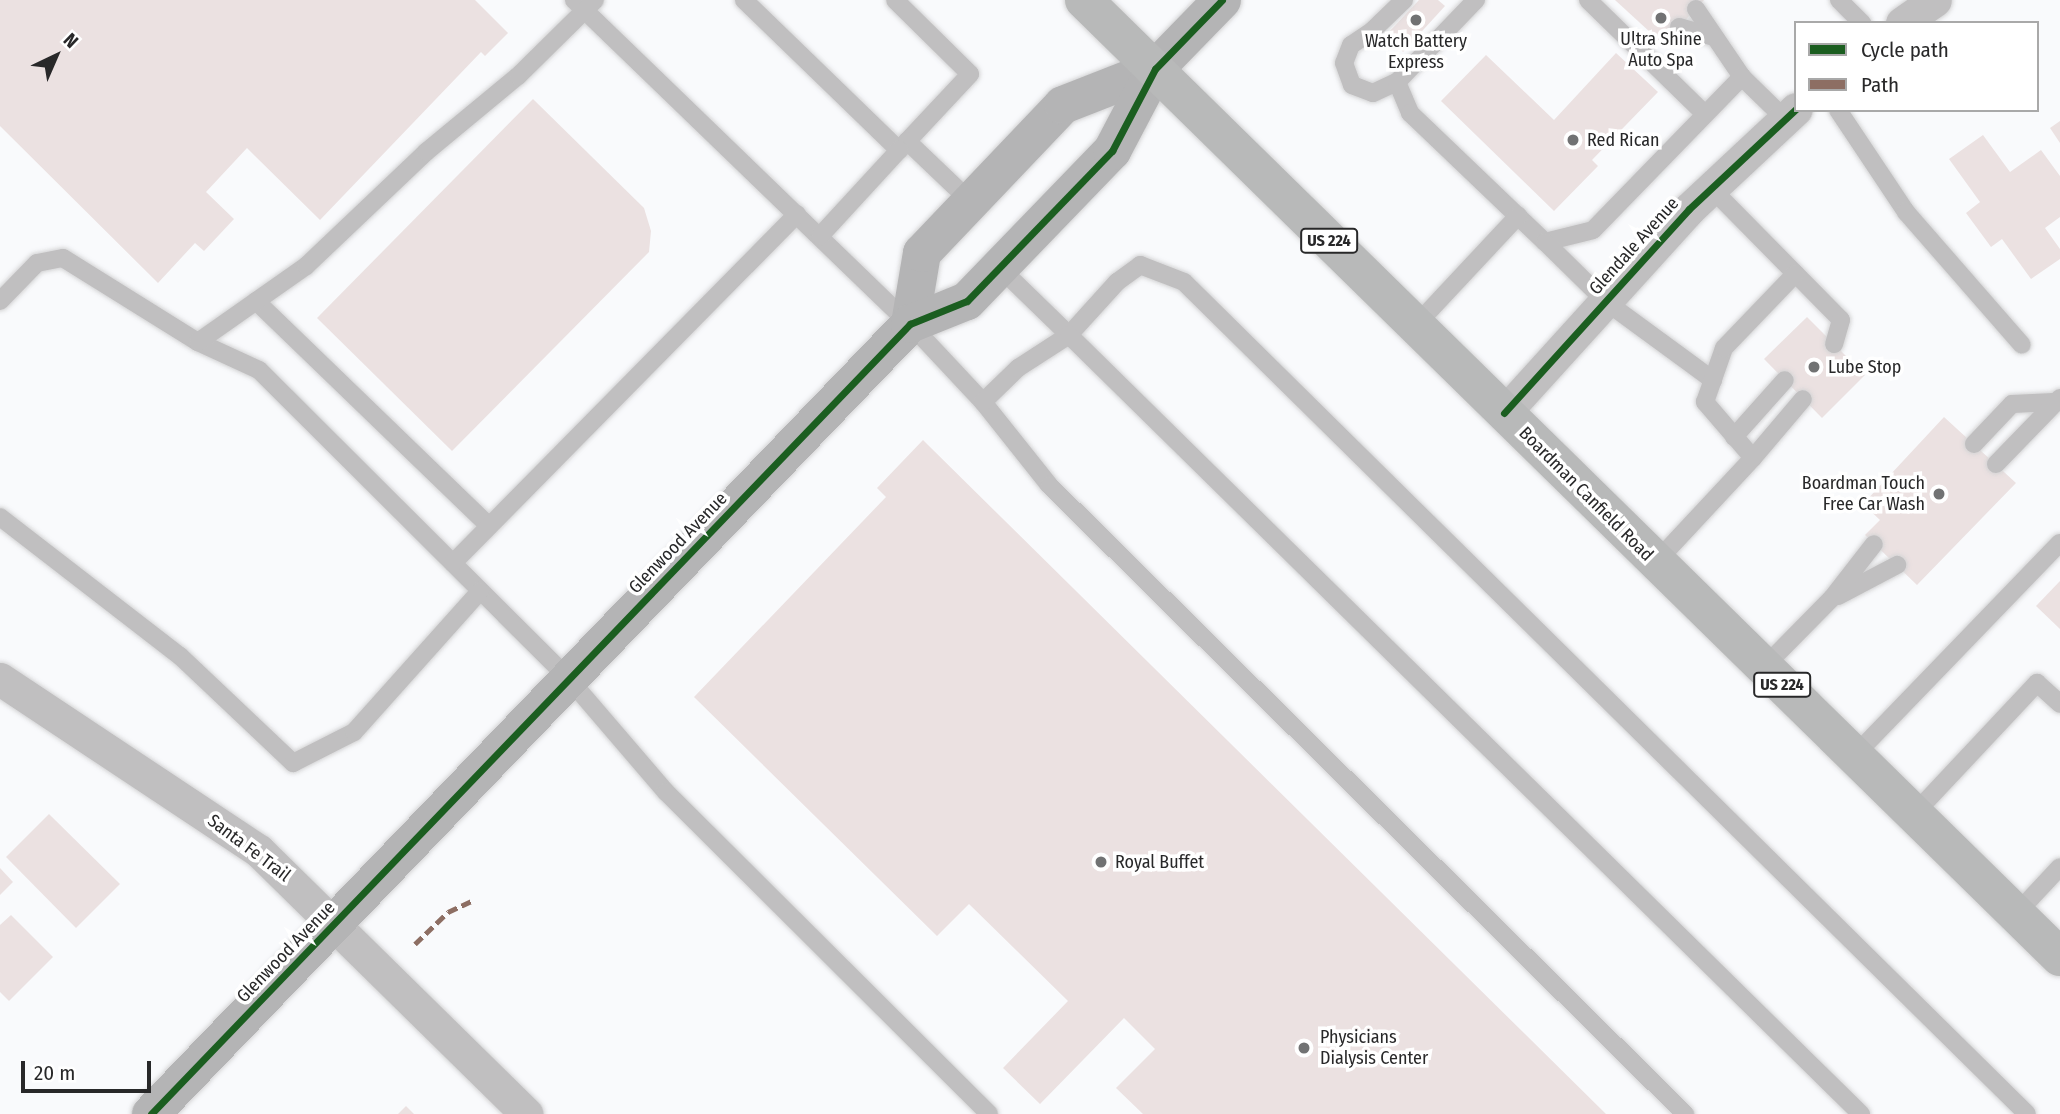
<!DOCTYPE html>
<style>
body{margin:0}
#map{position:relative;width:2060px;height:1114px;overflow:hidden;background:#f9fafc;font-family:"Fira Sans Condensed",sans-serif}
div>[style]{position:absolute}
.building>*{inset:0;background:#ebe1e1}
.roads{filter:drop-shadow(0 0 2px #d4d4d5) drop-shadow(0 0 2px #d4d4d5)}
.lane>*{height:18px;margin:-9px;padding:0 9px;transform-origin:9px;border-radius:9px;background:#c0bfc0}
.street>*{height:33px;margin:-16.5px;padding:0 16.5px;transform-origin:16.5px;border-radius:16.5px;background:#c0bfc0}
.secondary>*{height:38px;margin:-19px;padding:0 19px;transform-origin:19px;border-radius:19px;background:#b4b4b5}
.primary>*{height:38px;margin:-19px;padding:0 19px;transform-origin:19px;border-radius:19px;background:#b8b9b9}
.quiet>*{height:5px;margin-top:-2.5px;transform-origin:0;background:repeating-linear-gradient(90deg,#8d6e63 0 10px,transparent 0 15px)}
.cycleway>*{height:7px;margin:-3.5px;padding:0 3.5px;transform-origin:3.5px;border-radius:3.5px;background:#1b5e20}
.dots>*{width:19px;height:19px;translate:-50% -50%;box-sizing:border-box;border:4px solid #fff;border-radius:50%}
span{translate:-50% -50%;white-space:nowrap;text-align:center;line-height:1.15;-webkit-text-stroke:7px #fff;paint-order:stroke}
.shield-label span{padding:2px 5px;background:#fff;border:2px solid;border-radius:5px;-webkit-text-stroke-width:0}
.shield-label{font-size:16px;color:#282829;font-weight:700}
.poi-label{font-size:18px;color:#282829}
.left{translate:0 -50%;text-align:left}
.right{translate:-100% -50%;text-align:right}
.street-label{font-size:18px;color:#282829}
.legend{position:absolute;left:1794px;top:21px;width:245px;height:91px;box-sizing:border-box;background:#fff;border:2px solid #a9a9a9;margin:0;padding:9px 12px;list-style:none;font-size:21px;color:#282829}
.legend li{display:flex;align-items:center;gap:14px;height:35px}
.legend b{width:35px;border:2px solid #a9a9a9}
.north{position:absolute;left:21px;top:21px;width:70px;height:70px;-webkit-text-stroke:5px #fff;paint-order:stroke;rotate:44deg;font-size:19px;font-weight:700;line-height:28px;text-align:center;color:#282829}
.north::after{content:'';display:block;margin:auto;width:24px;height:32px;background:#282829;clip-path:polygon(50% 0,100% 100%,50% 72%,0 100%)}
.scale{position:absolute;left:21px;top:1061px;width:130px;height:32px;box-sizing:border-box;border:4px solid #282829;border-top:0;padding-left:9px;font-size:21px;line-height:24px;white-space:nowrap;color:#282829;-webkit-text-stroke:5px #fff;paint-order:stroke}
</style>
<div id="map">
<div class="building">
<div style="clip-path:polygon(0 0,475px 0,508px 33px,485px 56px,481px 52px,320px 220px,247px 148px,206px 192px,234px 219px,204px 251px,195px 243px,158px 283px,0 126px)"></div>
<div style="clip-path:polygon(1419px 0,1438px 0,1445px 6px,1403px 52px,1387px 34px)"></div>
<div style="clip-path:polygon(1615px 0,1704px 0,1663px 44px)"></div>
<div style="clip-path:polygon(1616px 53px,1658px 92px,1592px 160px,1598px 166px,1554px 211px,1441px 101px,1486px 55px,1554px 120px)"></div>
<div style="clip-path:polygon(533px 99px,644px 208px,651px 231px,649px 252px,452px 451px,317px 318px)"></div>
<div style="clip-path:polygon(2060px 121px,2060px 143px,2050px 128px)"></div>
<div style="clip-path:polygon(1983px 135px,2010px 172px,2041px 150px,2060px 176px,2060px 217px,2045px 228px,2060px 249px,2060px 259px,2031px 279px,2002px 239px,1991px 247px,1966px 213px,1980px 202px,1949px 159px)"></div>
<div style="clip-path:polygon(1807px 317px,1865px 375px,1822px 418px,1764px 359px)"></div>
<div style="clip-path:polygon(1944px 417px,2016px 483px,1917px 585px,1865px 535px,1880px 520px,1863px 504px)"></div>
<div style="clip-path:polygon(923px 440px,927px 444px,1606px 1114px,1143px 1114px,1116px 1088px,1155px 1049px,1124px 1018px,1040px 1104px,1003px 1068px,1068px 1001px,969px 904px,937px 936px,694px 697px,886px 497px,877px 488px)"></div>
<div style="clip-path:polygon(2060px 581px,2060px 629px,2036px 606px)"></div>
<div style="clip-path:polygon(49px 814px,120px 884px,76px 928px,6px 857px)"></div>
<div style="clip-path:polygon(0 868px,13px 882px,0 895px)"></div>
<div style="clip-path:polygon(11px 915px,53px 957px,9px 1001px,0 992px,0 925px)"></div>
<div style="clip-path:polygon(406px 1106px,414px 1114px,398px 1114px)"></div>
</div>
<div class="roads">
<div class="lane">
<div style="left:574px;top:0;width:467px;rotate:44deg"></div>
<div style="left:910px;top:324px;width:107px;rotate:46.9deg"></div>
<div style="left:983px;top:402px;width:106px;rotate:51.5deg"></div>
<div style="left:1049px;top:485px;width:895px;rotate:44.68deg"></div>
<div style="left:744px;top:0;width:216px;rotate:44.1deg"></div>
<div style="left:899px;top:150px;width:104px;rotate:-46.9deg"></div>
<div style="left:970px;top:74px;width:105px;rotate:-135.4deg"></div>
<div style="left:1404px;top:0;width:45px;rotate:135.9deg"></div>
<div style="left:1372px;top:31px;width:25px;rotate:146deg"></div>
<div style="left:1351px;top:45px;width:19px;rotate:111deg"></div>
<div style="left:1344px;top:63px;width:23px;rotate:70deg"></div>
<div style="left:1352px;top:85px;width:22px;rotate:21deg"></div>
<div style="left:1373px;top:93px;width:26px;rotate:-25deg"></div>
<div style="left:1397px;top:82px;width:114px;rotate:-46.1deg"></div>
<div style="left:1588px;top:0;width:163px;rotate:44.3deg"></div>
<div style="left:1839px;top:0;width:33px;rotate:45deg"></div>
<div style="left:1696px;top:9px;width:82px;rotate:55.9deg"></div>
<div style="left:1679px;top:27px;width:35px;rotate:16deg"></div>
<div style="left:1397px;top:82px;width:34px;rotate:67deg"></div>
<div style="left:1410px;top:113px;width:187px;rotate:43.7deg"></div>
<div style="left:1545px;top:242px;width:49px;rotate:-14deg"></div>
<div style="left:1593px;top:230px;width:214px;rotate:-45.8deg"></div>
<div style="left:1742px;top:77px;width:60px;rotate:44.3deg"></div>
<div style="left:1838px;top:110px;width:123px;rotate:56.3deg"></div>
<div style="left:1906px;top:212px;width:176px;rotate:48.9deg"></div>
<div style="left:907px;top:141px;width:88px;rotate:43.6deg"></div>
<div style="left:1711px;top:188px;width:185px;rotate:45.4deg"></div>
<div style="left:1841px;top:320px;width:25px;rotate:106deg"></div>
<div style="left:820px;top:236px;width:117px;rotate:-47.4deg"></div>
<div style="left:1545px;top:242px;width:84px;rotate:44.5deg"></div>
<div style="left:1605px;top:301px;width:134px;rotate:36.2deg"></div>
<div style="left:999px;top:267px;width:98px;rotate:44.2deg"></div>
<div style="left:1069px;top:335px;width:72px;rotate:-47.8deg"></div>
<div style="left:1117px;top:282px;width:29px;rotate:-36deg"></div>
<div style="left:1140px;top:265px;width:47px;rotate:21.1deg"></div>
<div style="left:1184px;top:282px;width:1184px;rotate:44.62deg"></div>
<div style="left:0;top:301px;width:53px;rotate:-45.8deg"></div>
<div style="left:37px;top:263px;width:26px;rotate:-11deg"></div>
<div style="left:63px;top:258px;width:159px;rotate:31.9deg"></div>
<div style="left:198px;top:342px;width:67px;rotate:24.7deg"></div>
<div style="left:259px;top:370px;width:438px;rotate:44.9deg"></div>
<div style="left:569px;top:679px;width:149px;rotate:49.4deg"></div>
<div style="left:666px;top:792px;width:456px;rotate:44.9deg"></div>
<div style="left:256px;top:301px;width:324px;rotate:44deg"></div>
<div style="left:1415px;top:326px;width:151px;rotate:-46.9deg"></div>
<div style="left:198px;top:342px;width:132px;rotate:-35.1deg"></div>
<div style="left:306px;top:266px;width:166px;rotate:-43.5deg"></div>
<div style="left:426px;top:152px;width:119px;rotate:-39.6deg"></div>
<div style="left:518px;top:76px;width:108px;rotate:-44.6deg"></div>
<div style="left:983px;top:402px;width:49px;rotate:-44.2deg"></div>
<div style="left:1018px;top:368px;width:61px;rotate:-32.9deg"></div>
<div style="left:1069px;top:335px;width:1111px;rotate:44.53deg"></div>
<div style="left:1734px;top:437px;width:76px;rotate:-48.2deg"></div>
<div style="left:1974px;top:444px;width:55px;rotate:-46.5deg"></div>
<div style="left:2012px;top:404px;width:42px;rotate:-2.7deg"></div>
<div style="left:1753px;top:458px;width:77px;rotate:-49.7deg"></div>
<div style="left:1996px;top:464px;width:92px;rotate:-45.9deg"></div>
<div style="left:0;top:517px;width:227px;rotate:37.7deg"></div>
<div style="left:180px;top:656px;width:156px;rotate:43.4deg"></div>
<div style="left:293px;top:763px;width:68px;rotate:-26.9deg"></div>
<div style="left:354px;top:732px;width:189px;rotate:-48.2deg"></div>
<div style="left:1656px;top:562px;width:142px;rotate:-47deg"></div>
<div style="left:1753px;top:458px;width:74px;rotate:-130.6deg"></div>
<div style="left:1705px;top:402px;width:57px;rotate:-70.6deg"></div>
<div style="left:1724px;top:348px;width:103px;rotate:-46.2deg"></div>
<div style="left:453px;top:563px;width:490px;rotate:-45.4deg"></div>
<div style="left:1838px;top:596px;width:67px;rotate:-27.7deg"></div>
<div style="left:1764px;top:667px;width:97px;rotate:-45.4deg"></div>
<div style="left:1832px;top:598px;width:68px;rotate:-52.1deg"></div>
<div style="left:1854px;top:756px;width:296px;rotate:-46deg"></div>
<div style="left:1914px;top:814px;width:180px;rotate:-46.8deg"></div>
<div style="left:2037px;top:683px;width:31px;rotate:42deg"></div>
<div style="left:2016px;top:914px;width:64px;rotate:-46.9deg"></div>
</div>
<div class="street">
<div style="left:1902px;top:23px;width:40px;rotate:-34.9deg"></div>
<div style="left:1504px;top:413px;width:275px;rotate:-47.8deg"></div>
<div style="left:1689px;top:209px;width:146px;rotate:-43.1deg"></div>
<div style="left:0;top:679px;width:311px;rotate:33.6deg"></div>
<div style="left:259px;top:851px;width:375px;rotate:44.5deg"></div>
</div>
<div class="secondary">
<div style="left:910px;top:324px;width:72px;rotate:-80.4deg"></div>
<div style="left:922px;top:253px;width:204px;rotate:-46.4deg"></div>
<div style="left:1063px;top:105px;width:99px;rotate:-21.4deg"></div>
<div style="left:151px;top:1114px;width:1096px;rotate:-46.15deg"></div>
<div style="left:910px;top:324px;width:61px;rotate:-22deg"></div>
<div style="left:967px;top:301px;width:209px;rotate:-46deg"></div>
<div style="left:1112px;top:151px;width:93px;rotate:-62.3deg"></div>
<div style="left:1155px;top:69px;width:96px;rotate:-45.8deg"></div>
</div>
<div class="primary">
<div style="left:1084px;top:0;width:1367px;rotate:44.44deg"></div>
</div>
</div>
<div class="quiet">
<div style="left:415px;top:944px;width:46px;rotate:-44.1deg"></div>
<div style="left:448px;top:912px;width:26px;rotate:-25deg"></div>
</div>
<div class="cycleway">
<div style="left:1504px;top:413px;width:275px;rotate:-47.8deg"></div>
<div style="left:1689px;top:209px;width:146px;rotate:-43.1deg"></div>
<div style="left:151px;top:1114px;width:1096px;rotate:-46.15deg"></div>
<div style="left:910px;top:324px;width:61px;rotate:-22deg"></div>
<div style="left:967px;top:301px;width:209px;rotate:-46deg"></div>
<div style="left:1112px;top:151px;width:93px;rotate:-62.3deg"></div>
<div style="left:1155px;top:69px;width:96px;rotate:-45.8deg"></div>
</div>
<div class="dots">
<div style="left:1661px;top:18px;background:#717273"></div>
<div style="left:1416px;top:20px;background:#717273"></div>
<div style="left:1573px;top:140px;background:#717273"></div>
<div style="left:1814px;top:367px;background:#717273"></div>
<div style="left:1939px;top:494px;background:#717273"></div>
<div style="left:1101px;top:862px;background:#717273"></div>
<div style="left:1304px;top:1048px;background:#717273"></div>
</div>
<div class="shield-label">
<span style="left:1329px;top:241px">US 224</span>
<span style="left:1782px;top:685px">US 224</span>
</div>
<div class="poi-label">
<span style="left:1661px;top:50px">Ultra Shine<br>Auto Spa</span>
<span style="left:1416px;top:52px">Watch Battery<br>Express</span>
<span class="left" style="left:1587px;top:140px">Red Rican</span>
<span class="left" style="left:1828px;top:367px">Lube Stop</span>
<span class="right" style="left:1925px;top:494px">Boardman Touch<br>Free Car Wash</span>
<span class="left" style="left:1115px;top:862px">Royal Buffet</span>
<span class="left" style="left:1320px;top:1048px">Physicians<br>Dialysis Center</span>
</div>
<div class="street-label">
<span style="left:1634px;top:246px;rotate:-48deg">Glendale Avenue</span>
<span style="left:1586px;top:494px;rotate:45deg">Boardman Canfield Road</span>
<span style="left:678px;top:543px;rotate:-46deg">Glenwood Avenue</span>
<span style="left:249px;top:848px;rotate:37deg">Santa Fe Trail</span>
<span style="left:286px;top:952px;rotate:-46deg">Glenwood Avenue</span>
</div>
<ul class="legend">
<li><b style="height:9px;background:#1b5e20"></b>Cycle path</li>
<li><b style="height:9px;background:#8d6e63"></b>Path</li>
</ul>
<div class="north">N</div>
<div class="scale">20 m</div>
</div>
